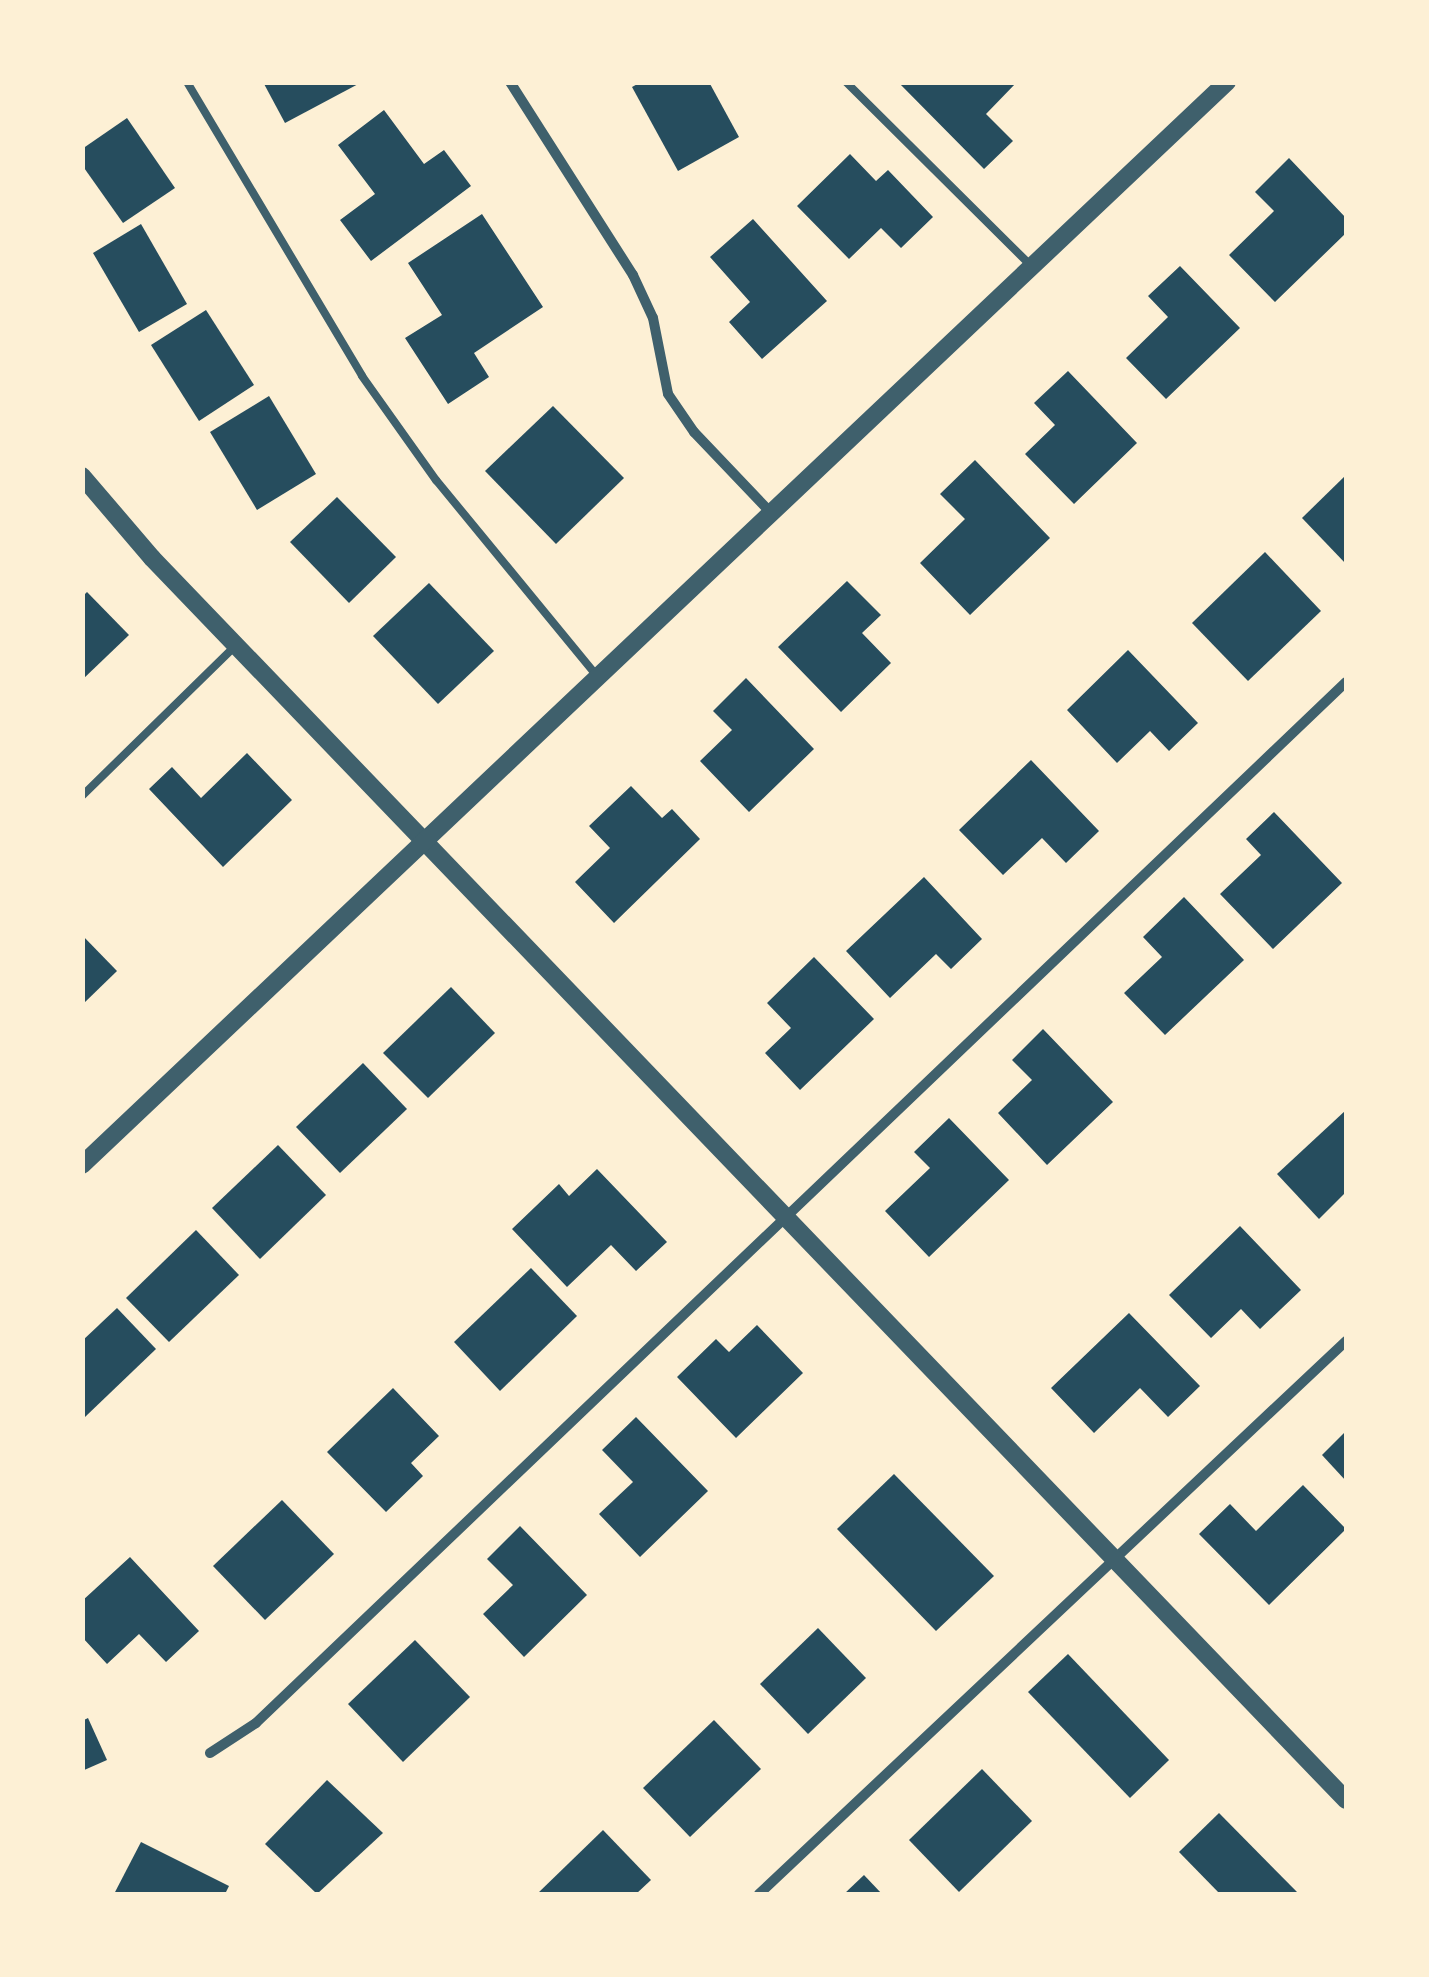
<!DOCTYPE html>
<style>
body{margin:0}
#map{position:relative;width:1429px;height:1977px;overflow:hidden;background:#fdf0d5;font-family:Barlow,sans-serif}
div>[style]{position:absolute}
.building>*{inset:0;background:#264d5e}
.service>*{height:8px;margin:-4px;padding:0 4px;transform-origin:4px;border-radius:4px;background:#3f606c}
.minor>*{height:10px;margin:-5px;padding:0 5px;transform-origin:5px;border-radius:5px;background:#3f606c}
.tertiary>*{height:18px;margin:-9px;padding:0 9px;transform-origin:9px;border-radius:9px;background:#3f606c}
span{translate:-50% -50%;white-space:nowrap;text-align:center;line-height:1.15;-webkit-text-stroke:8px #fdf0d5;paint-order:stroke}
.frame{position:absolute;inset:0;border:85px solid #fdf0d5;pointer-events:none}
</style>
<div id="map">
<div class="building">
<div style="clip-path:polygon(263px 82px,362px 82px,285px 123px)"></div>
<div style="clip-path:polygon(641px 82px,709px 82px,739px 137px,678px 171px,632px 87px)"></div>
<div style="clip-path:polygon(898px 82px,1017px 82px,986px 114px,1013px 141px,984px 169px)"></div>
<div style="clip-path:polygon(384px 110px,424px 164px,444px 150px,471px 186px,371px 261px,340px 220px,375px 194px,338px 145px)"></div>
<div style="clip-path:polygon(127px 118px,175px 188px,123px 223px,82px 165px,82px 149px)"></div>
<div style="clip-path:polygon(850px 154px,876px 181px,888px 170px,933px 217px,901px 248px,881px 228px,849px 259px,797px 206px)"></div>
<div style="clip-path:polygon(1289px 158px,1346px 218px,1346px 233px,1275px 302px,1229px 255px,1274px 211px,1255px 192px)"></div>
<div style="clip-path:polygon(482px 214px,543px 307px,474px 353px,489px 377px,448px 404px,405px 338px,442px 315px,408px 263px)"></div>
<div style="clip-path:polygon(753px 219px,827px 301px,762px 359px,729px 322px,750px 302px,710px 257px)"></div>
<div style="clip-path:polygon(141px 224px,187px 304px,139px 332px,93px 253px)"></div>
<div style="clip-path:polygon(1180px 266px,1240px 328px,1166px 399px,1126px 358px,1168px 317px,1148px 296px)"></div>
<div style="clip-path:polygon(206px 310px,254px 385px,199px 421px,151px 345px)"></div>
<div style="clip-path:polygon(1068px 371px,1137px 443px,1074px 504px,1025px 454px,1055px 425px,1034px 403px)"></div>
<div style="clip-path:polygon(269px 396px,316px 474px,257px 510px,210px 432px)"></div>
<div style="clip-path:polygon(553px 406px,624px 478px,556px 544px,485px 471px)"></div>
<div style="clip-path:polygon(975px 460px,1050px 538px,970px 615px,920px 563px,965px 519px,940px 494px)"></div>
<div style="clip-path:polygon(1346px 475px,1346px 564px,1302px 518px)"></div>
<div style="clip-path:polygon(337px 497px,396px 557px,349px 603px,290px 542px)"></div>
<div style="clip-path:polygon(1265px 552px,1321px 611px,1248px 681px,1192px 623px)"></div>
<div style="clip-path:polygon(847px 581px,881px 615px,862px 633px,891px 663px,841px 712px,778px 647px)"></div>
<div style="clip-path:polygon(429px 583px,494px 651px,438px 704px,373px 636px)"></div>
<div style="clip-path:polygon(87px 592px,129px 635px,82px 680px,82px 597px)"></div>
<div style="clip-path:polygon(1128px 650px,1198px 723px,1169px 751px,1150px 731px,1117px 763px,1067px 710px)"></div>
<div style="clip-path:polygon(746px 678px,814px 749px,749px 812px,700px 761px,732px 730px,713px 711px)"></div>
<div style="clip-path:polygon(247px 753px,292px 800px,223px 867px,149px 789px,172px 767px,201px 798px)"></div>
<div style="clip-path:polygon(1031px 760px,1099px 831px,1066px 863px,1042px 838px,1003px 875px,959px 830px)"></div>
<div style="clip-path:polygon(631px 786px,662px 818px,672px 809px,700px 839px,614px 923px,575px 882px,610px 848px,589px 826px)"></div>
<div style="clip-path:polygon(1274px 812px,1342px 883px,1273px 949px,1220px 894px,1261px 855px,1246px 839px)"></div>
<div style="clip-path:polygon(924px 877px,982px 939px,951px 969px,936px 954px,890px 998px,846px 951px)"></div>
<div style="clip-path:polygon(1184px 897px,1244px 960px,1165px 1035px,1124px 993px,1162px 957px,1143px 937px)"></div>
<div style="clip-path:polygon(82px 935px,117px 971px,82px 1005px)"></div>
<div style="clip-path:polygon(814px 957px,874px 1019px,800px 1090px,765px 1053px,791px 1028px,767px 1003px)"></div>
<div style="clip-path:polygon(451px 987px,495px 1033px,428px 1098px,383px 1053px)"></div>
<div style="clip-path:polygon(1043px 1029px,1113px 1102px,1047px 1165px,998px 1113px,1032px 1080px,1012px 1060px)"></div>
<div style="clip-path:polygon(363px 1063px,407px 1109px,340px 1173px,296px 1127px)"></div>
<div style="clip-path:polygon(1346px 1110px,1346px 1192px,1319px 1219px,1277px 1174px)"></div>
<div style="clip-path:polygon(949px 1118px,1009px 1180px,929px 1257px,885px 1211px,930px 1168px,914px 1152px)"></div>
<div style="clip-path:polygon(278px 1145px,326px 1195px,260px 1259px,212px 1208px)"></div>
<div style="clip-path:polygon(597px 1169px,667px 1242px,636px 1271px,611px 1245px,567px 1287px,512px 1229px,559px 1184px,569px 1196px)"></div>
<div style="clip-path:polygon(1240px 1226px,1301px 1290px,1260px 1329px,1241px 1309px,1211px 1338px,1169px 1295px)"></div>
<div style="clip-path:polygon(196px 1230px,239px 1275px,169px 1342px,126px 1298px)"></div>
<div style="clip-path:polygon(531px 1268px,577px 1316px,500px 1391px,454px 1342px)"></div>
<div style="clip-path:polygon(117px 1308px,156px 1349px,85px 1417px,82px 1341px)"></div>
<div style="clip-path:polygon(1129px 1313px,1200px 1386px,1168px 1417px,1140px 1388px,1094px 1433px,1051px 1388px)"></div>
<div style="clip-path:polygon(757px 1325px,803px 1373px,736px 1438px,677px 1377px,716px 1339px,729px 1352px)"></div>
<div style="clip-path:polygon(393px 1388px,439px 1436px,411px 1463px,423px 1476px,386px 1512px,327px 1452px)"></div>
<div style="clip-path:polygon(636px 1417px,708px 1491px,640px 1557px,599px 1514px,633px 1482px,602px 1450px)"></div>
<div style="clip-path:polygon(1346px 1431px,1346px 1481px,1322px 1455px)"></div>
<div style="clip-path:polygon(894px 1474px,994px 1576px,936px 1631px,837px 1529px)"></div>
<div style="clip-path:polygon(1303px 1485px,1346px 1529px,1269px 1605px,1199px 1534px,1230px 1504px,1256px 1531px)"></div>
<div style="clip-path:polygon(282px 1500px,334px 1554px,265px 1620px,213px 1566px)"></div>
<div style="clip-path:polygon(520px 1526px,587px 1595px,524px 1657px,483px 1614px,513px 1585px,487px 1559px)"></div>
<div style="clip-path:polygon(130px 1557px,199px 1631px,166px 1662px,139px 1634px,107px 1664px,82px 1637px,82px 1601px)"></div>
<div style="clip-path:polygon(818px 1628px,866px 1678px,808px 1734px,760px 1684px)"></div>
<div style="clip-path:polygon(415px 1640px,470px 1697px,403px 1762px,348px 1704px)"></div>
<div style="clip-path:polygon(1068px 1654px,1169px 1760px,1130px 1798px,1028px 1692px)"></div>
<div style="clip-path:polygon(88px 1718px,107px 1760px,82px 1771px,82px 1721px)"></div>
<div style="clip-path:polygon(714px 1720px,761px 1769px,690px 1837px,643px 1788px)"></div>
<div style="clip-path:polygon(982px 1769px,1032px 1821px,959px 1892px,909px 1840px)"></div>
<div style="clip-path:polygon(327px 1780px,383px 1833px,317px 1894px,265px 1844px)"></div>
<div style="clip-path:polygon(1219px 1813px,1299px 1894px,1220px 1894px,1179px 1852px)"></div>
<div style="clip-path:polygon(603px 1830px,651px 1880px,636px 1894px,537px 1894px)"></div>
<div style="clip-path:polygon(141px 1842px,229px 1886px,225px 1894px,114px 1894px)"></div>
<div style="clip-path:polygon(864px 1875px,882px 1894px,844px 1894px)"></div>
</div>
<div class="service">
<div style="left:187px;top:82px;width:342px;rotate:59.2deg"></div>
<div style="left:362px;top:376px;width:128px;rotate:54.6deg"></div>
<div style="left:436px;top:480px;width:252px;rotate:50.6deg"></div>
<div style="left:846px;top:82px;width:261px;rotate:44.8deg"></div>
<div style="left:82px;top:796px;width:216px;rotate:-44.4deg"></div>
</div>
<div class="minor">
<div style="left:510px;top:82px;width:229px;rotate:57.5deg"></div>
<div style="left:633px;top:275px;width:47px;rotate:65.1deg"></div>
<div style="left:653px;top:318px;width:77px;rotate:78.8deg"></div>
<div style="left:668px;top:394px;width:46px;rotate:55.6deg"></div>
<div style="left:694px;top:432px;width:113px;rotate:46.4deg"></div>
<div style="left:210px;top:1753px;width:55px;rotate:-33.1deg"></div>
<div style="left:256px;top:1723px;width:1507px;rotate:-43.68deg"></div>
<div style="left:759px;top:1894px;width:806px;rotate:-43.29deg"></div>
</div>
<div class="tertiary">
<div style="left:82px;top:476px;width:108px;rotate:49.5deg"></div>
<div style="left:152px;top:558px;width:1723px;rotate:46.13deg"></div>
<div style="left:82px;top:1165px;width:1576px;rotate:-43.41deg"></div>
</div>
<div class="frame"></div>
</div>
